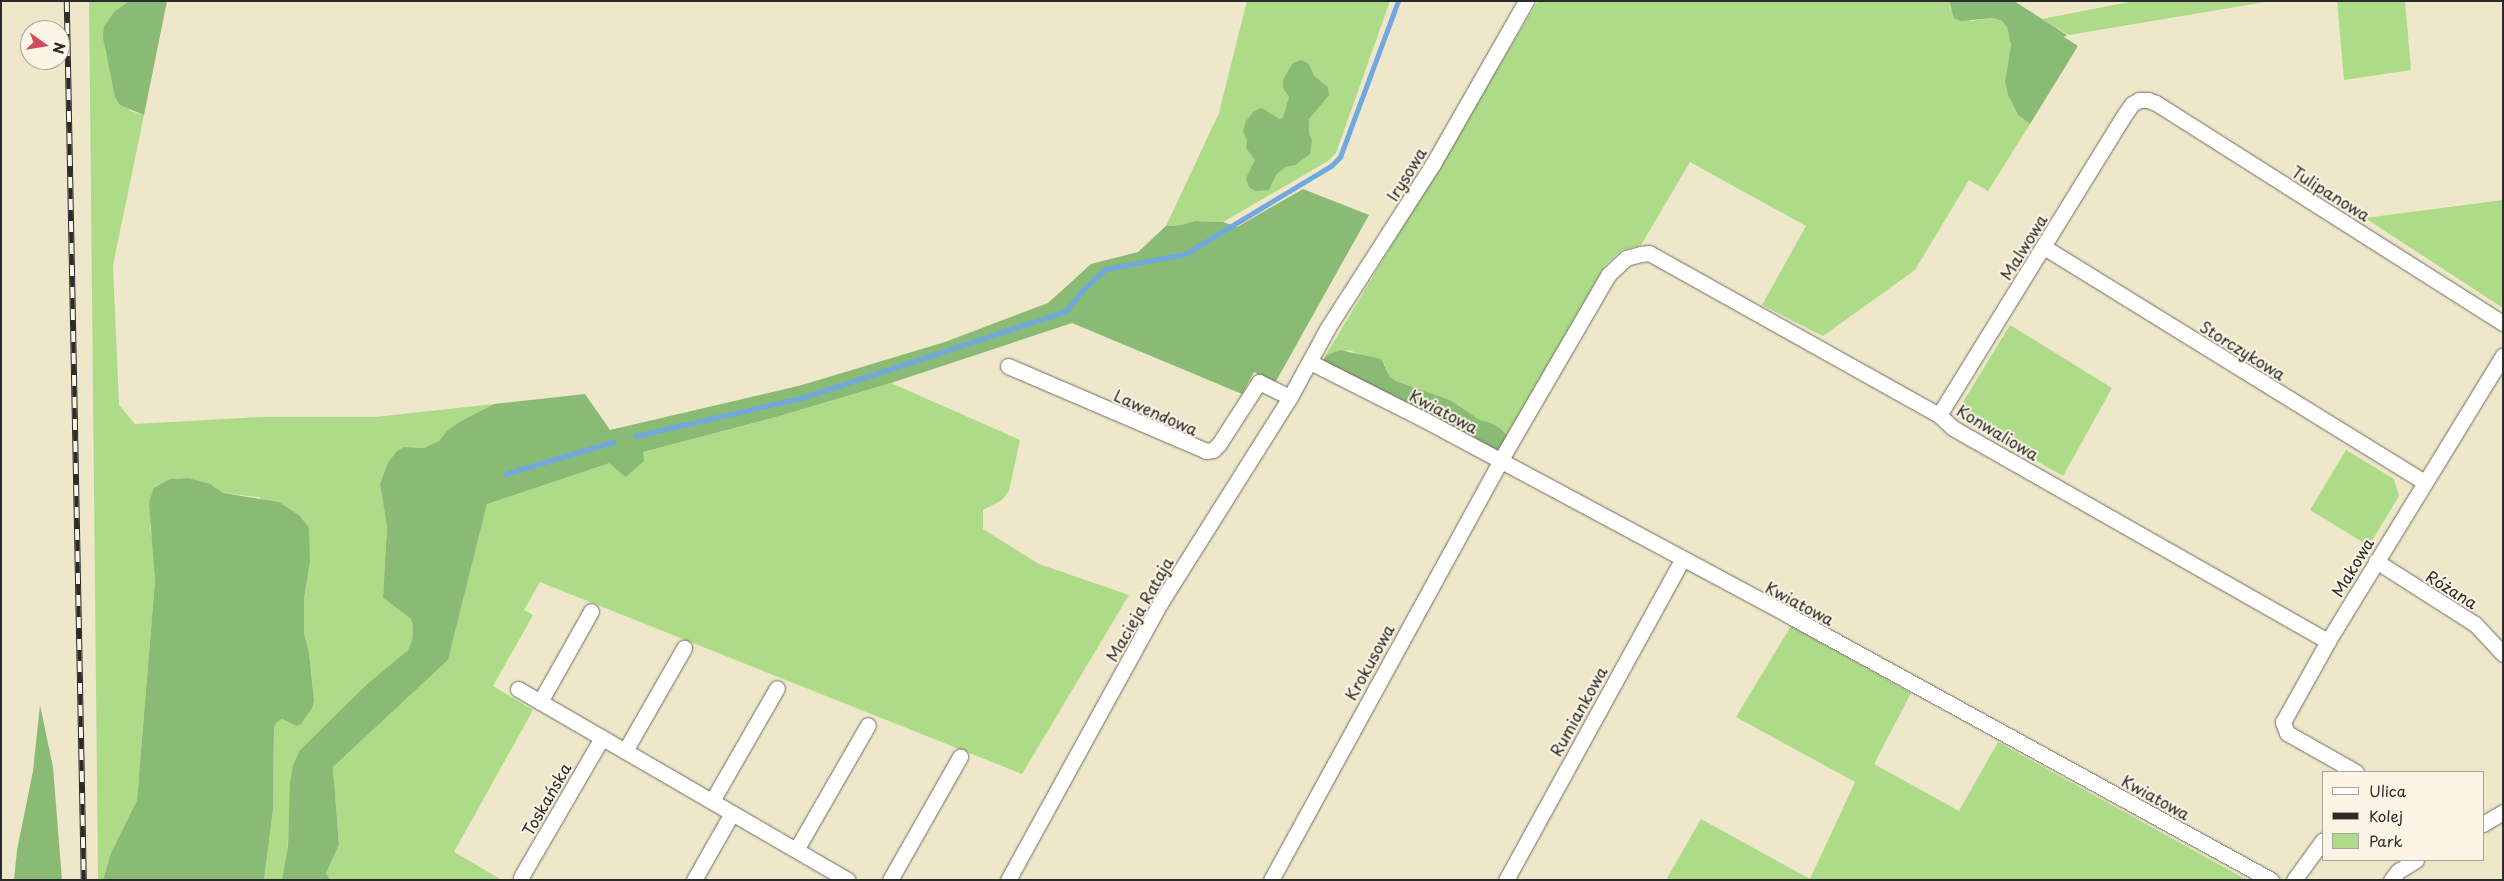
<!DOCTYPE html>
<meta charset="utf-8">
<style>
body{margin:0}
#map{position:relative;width:2504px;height:881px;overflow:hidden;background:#eee7ca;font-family:"Playpen Sans",sans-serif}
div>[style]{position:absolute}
.green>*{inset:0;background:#addb88}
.forest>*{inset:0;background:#8abb74}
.stream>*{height:4.5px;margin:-2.25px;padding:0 2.25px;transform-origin:2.25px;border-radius:2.25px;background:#70a8df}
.roads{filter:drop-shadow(0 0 1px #6f6d63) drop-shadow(0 0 1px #6f6d63)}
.street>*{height:15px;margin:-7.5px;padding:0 7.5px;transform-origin:7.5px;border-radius:7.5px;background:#fff}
.rail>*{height:5.5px;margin-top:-2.75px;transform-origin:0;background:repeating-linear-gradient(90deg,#fcf5e5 0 11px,#2b2b2b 0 22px);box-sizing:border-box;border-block:1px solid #2b2b2b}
span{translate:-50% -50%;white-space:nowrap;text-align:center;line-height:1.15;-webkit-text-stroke:4px #fcf5e5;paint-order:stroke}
.street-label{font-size:16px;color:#2b2b2b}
.frame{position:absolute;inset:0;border:2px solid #2b2b2b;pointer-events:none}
.legend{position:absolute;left:2322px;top:771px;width:162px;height:90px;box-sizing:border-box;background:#fcf5e5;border:1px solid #a8a49b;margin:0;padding:6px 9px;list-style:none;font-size:15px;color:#2b2b2b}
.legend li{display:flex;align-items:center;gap:10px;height:25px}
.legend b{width:25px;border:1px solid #a8a49b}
.north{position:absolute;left:20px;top:20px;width:50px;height:50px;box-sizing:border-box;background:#fcf5e5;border:1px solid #a8a49b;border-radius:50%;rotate:103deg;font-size:14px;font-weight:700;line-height:20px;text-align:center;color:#2b2b2b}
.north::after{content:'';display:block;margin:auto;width:18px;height:22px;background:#d1495b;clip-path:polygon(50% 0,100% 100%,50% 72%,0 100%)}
</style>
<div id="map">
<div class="green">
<div style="clip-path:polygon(89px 1px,129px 1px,115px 11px,105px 50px,112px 78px,130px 111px,144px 115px,113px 265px,119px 405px,135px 424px,261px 417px,375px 417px,494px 404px,459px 422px,447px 431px,439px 441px,424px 448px,404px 447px,380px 484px,387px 527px,383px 598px,410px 618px,413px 624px,412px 640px,408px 650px,366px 685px,299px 751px,293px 765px,286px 869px,282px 880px,264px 880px,273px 810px,274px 727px,277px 722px,282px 719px,296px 726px,313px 689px,309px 652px,304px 633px,304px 599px,310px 562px,259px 497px,223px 493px,206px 484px,188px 478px,170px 479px,150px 526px,154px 548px,155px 580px,137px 800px,111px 853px,103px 880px,98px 880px)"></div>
<div style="clip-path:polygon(1247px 1px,1390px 1px,1336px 153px,1328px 161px,1223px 222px,1196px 221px,1182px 225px,1166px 226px,1219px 113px)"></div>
<div style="clip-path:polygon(1538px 1px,1949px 1px,1950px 9px,1970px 21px,1993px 18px,2002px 21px,2007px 27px,2011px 45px,2005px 82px,2008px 95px,2018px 115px,2030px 124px,1988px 191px,1969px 180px,1915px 270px,1823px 336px,1762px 305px,1806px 226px,1690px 162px,1641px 245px,1622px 250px,1605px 265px,1507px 436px,1491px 423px,1480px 420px,1450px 400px,1396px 381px,1390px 377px,1384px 364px,1349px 350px,1327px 355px,1323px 360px)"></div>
<div style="clip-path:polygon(2134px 1px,2271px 1px,2069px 35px,2042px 19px)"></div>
<div style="clip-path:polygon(2337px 1px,2405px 1px,2411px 70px,2344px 80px)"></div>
<div style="clip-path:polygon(2503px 200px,2503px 308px,2365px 218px)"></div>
<div style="clip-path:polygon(2010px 325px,2112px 388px,2063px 476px,1967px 421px,1963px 402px)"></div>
<div style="clip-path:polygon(891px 383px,1020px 440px,1009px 491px,1002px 500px,983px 510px,983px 529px,1039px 564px,1129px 595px,1022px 774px,540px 582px,524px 610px,533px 615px,493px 686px,533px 710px,454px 852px,502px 880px,330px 880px,326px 873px,339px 845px,333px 767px,448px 660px,487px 504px,528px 487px,643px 452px,776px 417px)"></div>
<div style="clip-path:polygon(2346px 450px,2394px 479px,2399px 496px,2369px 546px,2310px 510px)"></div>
<div style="clip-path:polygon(1791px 626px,1911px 693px,1874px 764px,1959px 811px,1998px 742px,2247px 880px,1666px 880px,1701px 819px,1810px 879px,1855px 782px,1736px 717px)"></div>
</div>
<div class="forest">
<div style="clip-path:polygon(129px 1px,167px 1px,144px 115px,120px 105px,115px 97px,103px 38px,104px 26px,115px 11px)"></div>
<div style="clip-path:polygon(1949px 1px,2014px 1px,2067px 35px,2064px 37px,2078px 46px,2030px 124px,2018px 115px,2008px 95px,2005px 82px,2011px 45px,2007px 27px,2002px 21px,1993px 18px,1961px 21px,1954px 18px)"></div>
<div style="clip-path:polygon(1301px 60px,1309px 64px,1314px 76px,1328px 87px,1329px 95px,1309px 119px,1309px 134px,1312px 140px,1310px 154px,1295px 165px,1285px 167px,1276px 175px,1269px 190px,1255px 191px,1249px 187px,1246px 178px,1255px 160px,1246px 148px,1247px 140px,1243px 131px,1246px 121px,1254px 111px,1262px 108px,1279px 119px,1283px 118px,1289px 97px,1283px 88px,1283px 80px,1293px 63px)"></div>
<div style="clip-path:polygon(1303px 189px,1369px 215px,1275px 383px,1254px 372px,1242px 394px,1072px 323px,891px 383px,776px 417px,643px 452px,644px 461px,626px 477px,609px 463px,487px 504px,448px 660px,333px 767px,339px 845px,326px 873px,330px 880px,282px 880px,288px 846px,290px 783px,293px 765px,299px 751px,366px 685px,408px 650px,412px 640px,413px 624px,410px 618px,383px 598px,387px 527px,380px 484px,388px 463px,396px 452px,404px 447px,424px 448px,439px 441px,447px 431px,459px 422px,494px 404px,585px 394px,610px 430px,802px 385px,945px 342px,1048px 303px,1091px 264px,1138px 252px,1166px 226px,1182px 225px,1195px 221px,1223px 222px,1237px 227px)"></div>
<div style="clip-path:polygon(1340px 350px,1381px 359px,1390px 377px,1396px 381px,1450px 400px,1480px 420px,1491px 423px,1501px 429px,1507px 436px,1498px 453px,1323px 360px,1327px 355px)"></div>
<div style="clip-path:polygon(188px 478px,210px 484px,223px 493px,279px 502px,300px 516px,309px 528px,310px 562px,304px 599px,304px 633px,309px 652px,314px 701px,312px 708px,301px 724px,296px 726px,282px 719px,277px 722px,274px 727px,273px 810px,264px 880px,103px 880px,111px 853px,137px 800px,155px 580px,149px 502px,154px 488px,170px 479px)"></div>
<div style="clip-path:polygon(40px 705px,53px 767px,62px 880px,14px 880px,17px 850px,33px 771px)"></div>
</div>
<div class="stream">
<div style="left:635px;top:436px;width:174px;rotate:-12.9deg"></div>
<div style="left:805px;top:397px;width:275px;rotate:-18.2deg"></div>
<div style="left:1066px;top:311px;width:26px;rotate:-51deg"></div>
<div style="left:1082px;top:291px;width:33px;rotate:-43deg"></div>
<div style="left:1106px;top:269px;width:80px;rotate:-10.8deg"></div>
<div style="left:1185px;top:254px;width:170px;rotate:-31.1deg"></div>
<div style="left:1331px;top:166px;width:13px;rotate:-45deg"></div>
<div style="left:1340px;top:157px;width:166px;rotate:-69.6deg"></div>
<div style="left:505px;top:474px;width:113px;rotate:-16.5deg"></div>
</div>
<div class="roads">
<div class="street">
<div style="left:2044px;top:247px;width:447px;rotate:31.7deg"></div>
<div style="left:1310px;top:362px;width:127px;rotate:26.8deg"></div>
<div style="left:1423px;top:419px;width:414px;rotate:28.2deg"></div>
<div style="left:1788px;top:615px;width:551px;rotate:28.75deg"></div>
<div style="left:1008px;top:366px;width:215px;rotate:23.2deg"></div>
<div style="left:1206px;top:451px;width:7px;rotate:-8deg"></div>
<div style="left:1213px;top:450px;width:8px;rotate:-45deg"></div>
<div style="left:1219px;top:444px;width:74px;rotate:-57.2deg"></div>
<div style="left:1259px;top:382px;width:34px;rotate:26deg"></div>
<div style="left:1939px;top:415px;width:354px;rotate:-58.3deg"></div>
<div style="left:2125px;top:114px;width:12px;rotate:-55deg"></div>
<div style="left:2132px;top:104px;width:8px;rotate:-30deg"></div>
<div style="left:2139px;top:100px;width:9px"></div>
<div style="left:2148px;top:100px;width:9px;rotate:21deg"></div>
<div style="left:2156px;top:103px;width:411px;rotate:32.4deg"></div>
<div style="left:2376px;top:561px;width:117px;rotate:32.5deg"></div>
<div style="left:2475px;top:624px;width:41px;rotate:47deg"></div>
<div style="left:518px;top:689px;width:381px;rotate:30.1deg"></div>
<div style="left:540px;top:702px;width:104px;rotate:-60.7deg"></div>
<div style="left:625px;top:751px;width:119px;rotate:-60.2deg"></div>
<div style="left:2356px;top:772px;width:79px;rotate:-150.5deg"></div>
<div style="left:2287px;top:733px;width:12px;rotate:-110deg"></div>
<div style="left:2283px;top:722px;width:93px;rotate:-60.9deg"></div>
<div style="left:2328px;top:641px;width:335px;rotate:-58.5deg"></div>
<div style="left:712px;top:801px;width:130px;rotate:-60.1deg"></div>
<div style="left:2483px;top:824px;width:23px;rotate:-31deg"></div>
<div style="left:796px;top:850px;width:144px;rotate:-60.1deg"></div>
<div style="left:521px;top:877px;width:161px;rotate:-59.8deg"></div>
<div style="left:694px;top:880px;width:77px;rotate:-60.4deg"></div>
<div style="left:890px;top:880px;width:142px;rotate:-60.4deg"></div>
<div style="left:1008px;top:880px;width:317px;rotate:-61.2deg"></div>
<div style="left:1161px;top:602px;width:242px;rotate:-57.8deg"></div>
<div style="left:1290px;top:397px;width:77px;rotate:-61.4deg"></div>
<div style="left:1327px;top:329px;width:196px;rotate:-57.3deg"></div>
<div style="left:1433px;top:164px;width:188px;rotate:-60.3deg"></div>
<div style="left:1271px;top:880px;width:477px;rotate:-61.3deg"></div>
<div style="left:1500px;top:461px;width:216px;rotate:-59.8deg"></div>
<div style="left:1609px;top:274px;width:23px;rotate:-43deg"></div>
<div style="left:1626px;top:258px;width:16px;rotate:-15deg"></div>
<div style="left:1641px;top:254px;width:8px;rotate:-7deg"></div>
<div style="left:1649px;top:253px;width:332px;rotate:29.2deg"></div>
<div style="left:1939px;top:415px;width:19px;rotate:43deg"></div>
<div style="left:1953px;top:428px;width:22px;rotate:30deg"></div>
<div style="left:1972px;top:439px;width:409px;rotate:29.6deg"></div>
<div style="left:1506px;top:880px;width:365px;rotate:-61.2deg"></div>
<div style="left:2294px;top:880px;width:49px;rotate:-54.1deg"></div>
<div style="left:2391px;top:880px;width:11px;rotate:-52deg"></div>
<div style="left:2398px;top:871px;width:21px;rotate:-31deg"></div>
</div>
</div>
<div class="rail">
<div style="left:67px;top:1px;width:879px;rotate:88.89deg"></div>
</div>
<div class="street-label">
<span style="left:1406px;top:174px;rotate:-58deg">Irysowa</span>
<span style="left:2331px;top:193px;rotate:32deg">Tulipanowa</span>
<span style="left:2023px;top:247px;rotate:-58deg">Malwowa</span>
<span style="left:2243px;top:350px;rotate:32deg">Storczykowa</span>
<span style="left:1444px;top:411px;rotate:28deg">Kwiatowa</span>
<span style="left:1156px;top:412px;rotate:24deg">Lawendowa</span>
<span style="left:1998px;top:432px;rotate:31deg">Konwaliowa</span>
<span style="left:2352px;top:567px;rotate:-59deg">Makowa</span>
<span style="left:2452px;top:589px;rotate:32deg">Różana</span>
<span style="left:1800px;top:603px;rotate:28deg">Kwiatowa</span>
<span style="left:1139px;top:609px;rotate:-60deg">Macieja Rataja</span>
<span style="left:1369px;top:662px;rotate:-61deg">Krokusowa</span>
<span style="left:1578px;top:711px;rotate:-61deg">Rumiankowa</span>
<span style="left:2156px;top:797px;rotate:29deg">Kwiatowa</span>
<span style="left:546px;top:799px;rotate:-60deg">Toskańska</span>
</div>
<div class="frame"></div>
<ul class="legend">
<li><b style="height:6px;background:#fff"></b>Ulica</li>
<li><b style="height:6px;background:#2b2b2b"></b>Kolej</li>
<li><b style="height:14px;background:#addb88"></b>Park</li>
</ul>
<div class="north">N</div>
</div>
